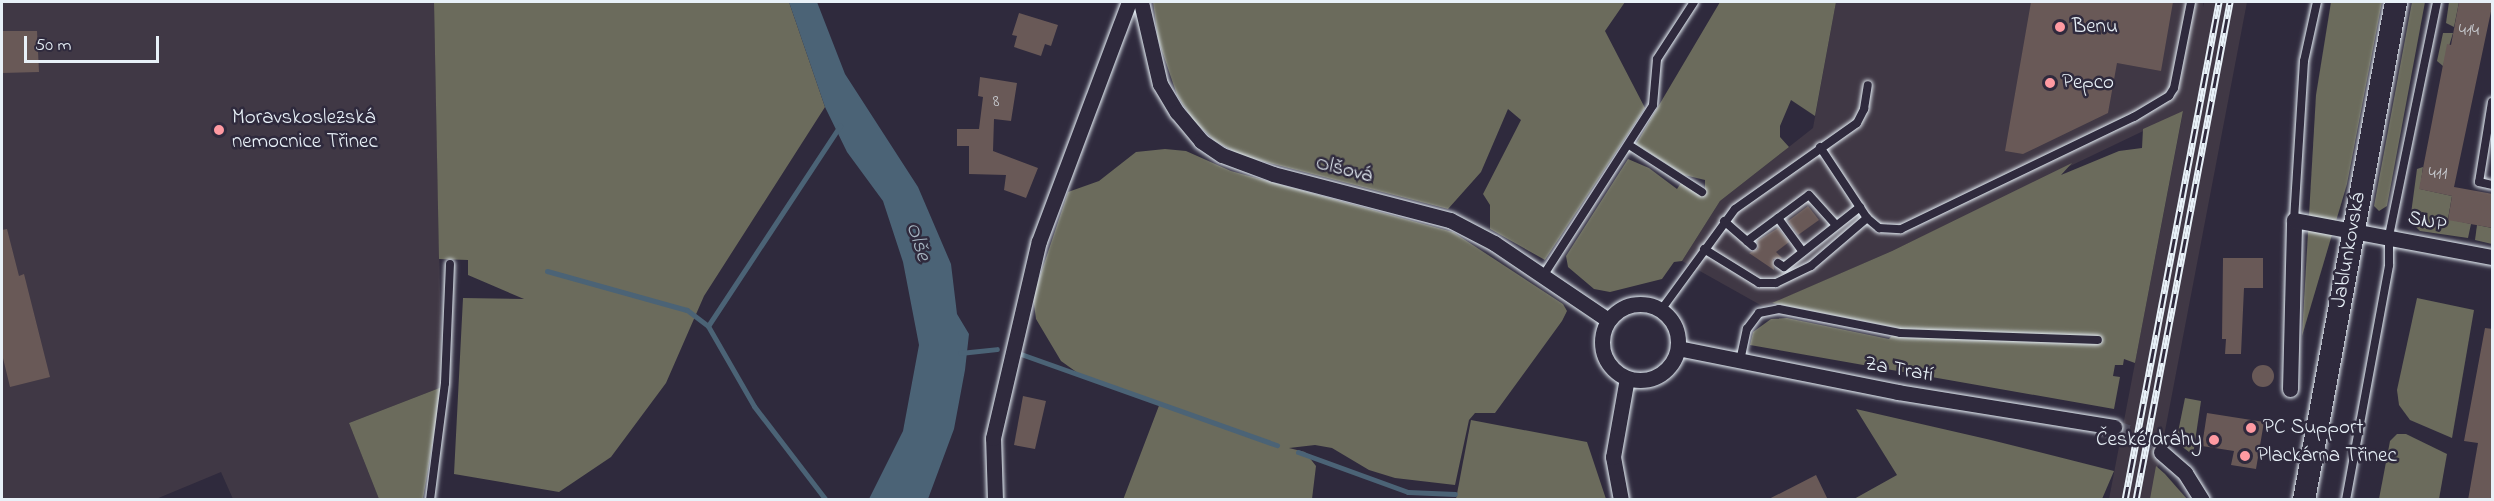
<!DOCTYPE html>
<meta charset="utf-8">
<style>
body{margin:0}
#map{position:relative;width:2494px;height:501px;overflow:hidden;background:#2f2a3d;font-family:"Indie Flower",sans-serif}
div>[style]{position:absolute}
.built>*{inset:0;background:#403845}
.green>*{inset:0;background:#6b6b5c}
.water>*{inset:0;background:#4b6376}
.stream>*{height:5px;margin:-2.5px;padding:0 2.5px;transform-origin:2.5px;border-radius:2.5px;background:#4b6376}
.building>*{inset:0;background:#695957}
.round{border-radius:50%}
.minor-tunnel>*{height:15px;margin-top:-7.5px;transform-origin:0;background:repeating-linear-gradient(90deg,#4b4859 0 15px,transparent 0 23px)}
.roads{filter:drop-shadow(0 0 2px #e8f1f8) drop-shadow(0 0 2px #e8f1f8)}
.service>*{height:8px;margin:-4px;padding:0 4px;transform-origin:4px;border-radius:4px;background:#2f2a3d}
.minor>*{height:15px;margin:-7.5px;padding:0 7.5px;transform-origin:7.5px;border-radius:7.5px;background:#2f2a3d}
.minor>.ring{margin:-7.5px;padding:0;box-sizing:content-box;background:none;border:15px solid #2f2a3d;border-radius:50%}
.secondary>*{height:22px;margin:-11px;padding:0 11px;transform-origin:11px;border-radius:11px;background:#2f2a3d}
.rail>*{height:7px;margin-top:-3.5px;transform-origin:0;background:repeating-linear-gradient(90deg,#2f2a3d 0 14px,#e8f1f8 0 28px);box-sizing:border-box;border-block:2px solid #e8f1f8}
.dots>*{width:16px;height:16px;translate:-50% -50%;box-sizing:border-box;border:3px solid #2f2a3d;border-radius:50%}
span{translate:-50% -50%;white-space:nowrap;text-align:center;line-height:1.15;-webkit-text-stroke:5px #2f2a3d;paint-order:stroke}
.number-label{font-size:18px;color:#c8cbd0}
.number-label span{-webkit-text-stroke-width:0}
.poi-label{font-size:21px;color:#e8f1f8}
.left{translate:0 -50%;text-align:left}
.right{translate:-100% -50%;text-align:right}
.street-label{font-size:21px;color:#e8f1f8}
.water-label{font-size:22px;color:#a9b8c4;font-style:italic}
.frame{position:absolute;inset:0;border:3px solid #e8f1f8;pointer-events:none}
.scale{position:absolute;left:24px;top:36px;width:135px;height:27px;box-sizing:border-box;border:3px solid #e8f1f8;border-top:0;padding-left:8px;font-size:18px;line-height:21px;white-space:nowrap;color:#e8f1f8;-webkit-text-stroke:4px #2f2a3d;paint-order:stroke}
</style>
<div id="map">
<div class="built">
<div style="clip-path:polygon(2px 2px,434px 2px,442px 387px,349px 423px,379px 499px,233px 499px,221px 472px,156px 499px,2px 499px)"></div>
<div style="clip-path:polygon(1836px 2px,2203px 2px,2203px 7px,2204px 2px,2247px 2px,2152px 499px,2109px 499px,2183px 112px,1892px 251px,1764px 307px,1682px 261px,1720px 201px,1813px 128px)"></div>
</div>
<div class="green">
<div style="clip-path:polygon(434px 2px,789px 2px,825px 107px,704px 296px,666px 383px,611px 457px,559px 492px,454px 474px,463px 298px,524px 299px,468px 275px,468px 260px,439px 259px)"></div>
<div style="clip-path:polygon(1153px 2px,1625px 2px,1605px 31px,1645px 108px,1545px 260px,1490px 229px,1490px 205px,1483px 194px,1521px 120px,1508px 109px,1481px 172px,1448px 209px,1242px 156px,1215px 141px,1193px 120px,1177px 95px,1158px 39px)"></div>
<div style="clip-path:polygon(1720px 2px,1836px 2px,1815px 116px,1791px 100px,1780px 126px,1780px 137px,1789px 147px,1720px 201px,1682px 261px,1674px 262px,1662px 279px,1610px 292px,1594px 289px,1568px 267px,1566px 256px,1628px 159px,1649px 168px,1677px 189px,1681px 183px,1701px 195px,1705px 189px,1705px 180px,1684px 175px,1636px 144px)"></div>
<div style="clip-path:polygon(2331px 2px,2382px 2px,2347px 184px,2302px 336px,2316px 95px)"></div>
<div style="clip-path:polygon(2412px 2px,2425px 2px,2387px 206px,2379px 211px,2374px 206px)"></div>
<div style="clip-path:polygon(2449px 2px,2459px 2px,2454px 27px,2446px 23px)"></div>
<div style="clip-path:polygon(2443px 33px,2453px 33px,2443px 66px,2437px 61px)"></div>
<div style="clip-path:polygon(2183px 111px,2135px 363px,2124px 359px,2123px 365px,2115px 365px,2113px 376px,2120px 377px,2114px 409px,1750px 345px,1753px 332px,1771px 319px,1787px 318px,1889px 339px,1898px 328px,1772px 303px,1892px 251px,2072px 163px,2061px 175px,2119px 151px,2142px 148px,2143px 129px)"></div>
<div style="clip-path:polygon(1165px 149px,1186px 151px,1231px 171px,1453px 232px,1563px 304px,1567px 311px,1562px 321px,1495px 413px,1475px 413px,1469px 420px,1455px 485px,1395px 478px,1369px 470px,1332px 448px,1315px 445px,1289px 448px,1305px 452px,1316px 466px,1312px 499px,1123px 500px,1160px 403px,1082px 376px,1061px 361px,1036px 319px,1033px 297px,1068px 192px,1099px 181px,1136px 152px)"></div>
<div style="clip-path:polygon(2423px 167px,2420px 189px,2452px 196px,2448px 219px,2471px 224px,2468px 238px,2420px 231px,2410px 221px,2417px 169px)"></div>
<div style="clip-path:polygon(2477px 225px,2492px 228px,2492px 244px,2475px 240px)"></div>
<div style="clip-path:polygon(2417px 298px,2474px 310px,2452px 438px,2410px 420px,2399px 405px,2397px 390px)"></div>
<div style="clip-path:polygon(442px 387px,423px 499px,379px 499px,349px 423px)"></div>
<div style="clip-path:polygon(2185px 398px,2201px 401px,2193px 455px,2176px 442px)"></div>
<div style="clip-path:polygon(1856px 409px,1991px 440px,2114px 471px,2102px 499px,1854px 499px,1897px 475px)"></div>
<div style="clip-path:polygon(1471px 420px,1587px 442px,1606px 499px,1456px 499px)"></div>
<div style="clip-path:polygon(2406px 434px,2447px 454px,2439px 499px,2379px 499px,2390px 441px,2397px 434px)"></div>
<div style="clip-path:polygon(2156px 466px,2165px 474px,2187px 499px,2150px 499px)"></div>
</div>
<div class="water">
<div style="clip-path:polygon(789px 2px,817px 2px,845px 74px,918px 187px,951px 264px,957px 314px,969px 334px,965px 370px,954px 429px,928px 499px,869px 499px,903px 431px,919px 345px,903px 262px,883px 201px,847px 152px,825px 107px)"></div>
</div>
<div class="stream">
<div style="left:547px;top:271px;width:145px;rotate:15.6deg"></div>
<div style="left:687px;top:310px;width:26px;rotate:37deg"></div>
<div style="left:960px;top:353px;width:37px;rotate:-6deg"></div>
<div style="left:1018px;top:353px;width:275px;rotate:19.6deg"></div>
<div style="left:1298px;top:452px;width:117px;rotate:20deg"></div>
<div style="left:1408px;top:492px;width:47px;rotate:2.4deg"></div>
<div style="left:826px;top:500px;width:118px;rotate:-127.5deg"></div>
<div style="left:754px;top:406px;width:92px;rotate:-119.9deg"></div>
<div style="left:708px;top:326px;width:240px;rotate:-56.6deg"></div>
</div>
<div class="building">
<div style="clip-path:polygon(2031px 2px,2173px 2px,2161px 71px,2117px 63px,2108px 113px,2023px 154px,2005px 151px)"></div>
<div style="clip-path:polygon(2459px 2px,2493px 2px,2454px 187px,2493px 194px,2493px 228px,2448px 220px,2452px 196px,2419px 189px,2447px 44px,2451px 45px)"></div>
<div style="clip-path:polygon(1019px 13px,1058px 25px,1051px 46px,1045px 44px,1041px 56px,1014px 47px,1017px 36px,1012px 35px)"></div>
<div style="clip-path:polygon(2px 31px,37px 31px,39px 72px,2px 73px)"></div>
<div style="clip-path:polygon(980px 77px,1017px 83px,1011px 121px,994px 119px,993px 151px,1038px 168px,1026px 198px,1004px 190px,1006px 175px,969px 174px,969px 146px,957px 146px,957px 129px,979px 129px,983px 97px,978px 96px)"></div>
<div style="clip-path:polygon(1808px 206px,1819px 220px,1798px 235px,1788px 221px)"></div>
<div style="clip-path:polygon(1778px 228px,1789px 242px,1776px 252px,1782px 258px,1773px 259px,1774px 270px,1749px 253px,1758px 249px,1757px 241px)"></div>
<div style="clip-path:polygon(7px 229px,19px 276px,24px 274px,50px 377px,10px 387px,2px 354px,2px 230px)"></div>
<div style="clip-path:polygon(2223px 258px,2263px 258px,2263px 288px,2244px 288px,2241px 354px,2225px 354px,2226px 339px,2222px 339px)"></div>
<div style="clip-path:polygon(2485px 328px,2493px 329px,2493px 500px,2468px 500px,2478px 443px,2464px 441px)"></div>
<div class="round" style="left:2252px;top:365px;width:22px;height:22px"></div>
<div style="clip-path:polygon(1023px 396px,1046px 401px,1035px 449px,1014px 445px)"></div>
<div style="clip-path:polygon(2207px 413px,2264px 422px,2256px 469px,2231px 465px,2234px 451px,2202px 446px)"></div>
<div style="clip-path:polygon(1816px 475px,1828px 500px,1767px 500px)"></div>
</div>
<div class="minor-tunnel">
<div style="left:2114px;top:427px;width:29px;rotate:20deg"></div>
<div style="left:2141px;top:437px;width:25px;rotate:37deg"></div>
</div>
<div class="roads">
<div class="service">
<div style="left:2492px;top:102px;width:81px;rotate:99.2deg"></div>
<div style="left:2479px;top:182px;width:13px;rotate:13deg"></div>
<div style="left:1629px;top:145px;width:87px;rotate:32.8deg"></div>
<div style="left:1820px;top:147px;width:85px;rotate:56.5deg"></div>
<div style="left:1867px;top:218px;width:16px;rotate:40deg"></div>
<div style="left:1879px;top:228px;width:22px;rotate:3deg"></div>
<div style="left:1901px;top:229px;width:259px;rotate:-25.7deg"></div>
<div style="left:2134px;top:117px;width:41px;rotate:-31deg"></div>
<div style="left:2169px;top:96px;width:9px;rotate:-58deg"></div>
<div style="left:2174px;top:88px;width:88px;rotate:-78.8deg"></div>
<div style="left:1778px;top:218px;width:42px;rotate:53.7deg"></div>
<div style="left:2294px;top:220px;width:159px;rotate:-86.4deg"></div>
<div style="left:2304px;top:61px;width:60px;rotate:-77.6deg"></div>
<div style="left:1724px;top:221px;width:38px;rotate:41deg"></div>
<div style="left:1747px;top:241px;width:77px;rotate:-36.6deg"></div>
<div style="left:1809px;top:195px;width:40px;rotate:48deg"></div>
<div style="left:1704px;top:249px;width:65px;rotate:31.7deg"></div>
<div style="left:1759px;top:283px;width:17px"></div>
<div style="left:1776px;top:283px;width:39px;rotate:-26deg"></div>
<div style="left:1811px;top:266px;width:74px;rotate:-40.6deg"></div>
<div style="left:1778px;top:263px;width:7px;rotate:34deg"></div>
<div style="left:1784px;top:267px;width:97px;rotate:-38.3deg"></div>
<div style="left:1543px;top:276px;width:203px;rotate:-57.2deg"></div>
<div style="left:1653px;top:105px;width:46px;rotate:-85deg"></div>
<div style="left:1657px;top:59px;width:68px;rotate:-57deg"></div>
<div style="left:1661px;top:310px;width:125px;rotate:-53.8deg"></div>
<div style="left:1735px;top:209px;width:149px;rotate:-35.2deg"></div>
<div style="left:1857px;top:123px;width:16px;rotate:-63deg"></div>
<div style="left:1864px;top:109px;width:24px;rotate:-81deg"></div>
<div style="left:1740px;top:361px;width:33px;rotate:-78deg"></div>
<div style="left:1747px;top:329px;width:20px;rotate:-53deg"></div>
<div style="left:1759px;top:313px;width:20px;rotate:-11deg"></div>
<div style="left:1779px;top:309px;width:123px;rotate:11.2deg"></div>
<div style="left:1900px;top:333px;width:198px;rotate:2deg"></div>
<div style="left:430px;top:500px;width:118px;rotate:-82.7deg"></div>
<div style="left:445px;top:383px;width:119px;rotate:-87.6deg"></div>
<div style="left:2346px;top:500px;width:239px;rotate:-79.6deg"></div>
<div style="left:2389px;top:265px;width:29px;rotate:-90deg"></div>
<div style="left:2389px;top:236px;width:239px;rotate:-78.4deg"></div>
</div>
<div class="minor">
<div style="left:1141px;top:2px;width:84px;rotate:77deg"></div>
<div style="left:1160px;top:84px;width:33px;rotate:59deg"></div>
<div style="left:1177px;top:112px;width:38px;rotate:50deg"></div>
<div style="left:1201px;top:141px;width:25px;rotate:34deg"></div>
<div style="left:1222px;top:155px;width:54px;rotate:20.4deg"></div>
<div style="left:1273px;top:174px;width:183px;rotate:14.6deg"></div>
<div style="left:1450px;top:220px;width:50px;rotate:27.6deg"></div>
<div style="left:1494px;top:243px;width:138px;rotate:34deg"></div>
<div class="ring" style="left:1602px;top:304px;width:61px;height:61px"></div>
<div style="left:1678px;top:348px;width:224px;rotate:11.3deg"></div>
<div style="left:1898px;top:392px;width:219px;rotate:9.2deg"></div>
<div style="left:2290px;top:389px;width:169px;rotate:-88.6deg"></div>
<div style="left:2294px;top:220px;width:201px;rotate:10.6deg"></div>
<div style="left:2161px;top:452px;width:32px;rotate:41deg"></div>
<div style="left:2185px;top:473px;width:32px;rotate:58deg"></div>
<div style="left:995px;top:500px;width:62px;rotate:-91.8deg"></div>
<div style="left:993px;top:438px;width:202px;rotate:-76.9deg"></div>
<div style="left:1039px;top:241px;width:255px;rotate:-69.4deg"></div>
<div style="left:1621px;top:500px;width:44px;rotate:-100.5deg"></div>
<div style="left:1613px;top:457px;width:80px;rotate:-80deg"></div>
</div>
<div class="secondary">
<div style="left:2304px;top:500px;width:506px;rotate:-79.53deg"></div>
</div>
</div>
<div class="rail">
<div style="left:2125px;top:500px;width:507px;rotate:-79.31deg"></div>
<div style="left:2136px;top:500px;width:507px;rotate:-79.31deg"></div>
</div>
<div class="dots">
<div style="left:2060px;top:27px;background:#ff9aa2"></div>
<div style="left:2050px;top:83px;background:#ff9aa2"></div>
<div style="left:219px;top:130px;background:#ff9aa2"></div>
<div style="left:2251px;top:428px;background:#ff9aa2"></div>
<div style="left:2214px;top:440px;background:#ff9aa2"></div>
<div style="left:2245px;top:456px;background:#ff9aa2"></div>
</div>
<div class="number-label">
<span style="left:2469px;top:31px">414</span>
<span style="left:996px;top:102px">8</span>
<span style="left:2438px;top:174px">411</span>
</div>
<div class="poi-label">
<span class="left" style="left:2072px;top:27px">Benu</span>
<span class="left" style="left:2062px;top:83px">Pepco</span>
<span class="left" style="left:232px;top:130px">Moravskoslezská<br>nemocnice Třinec</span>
<span class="left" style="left:2263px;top:428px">PC Support</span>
<span class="right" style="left:2202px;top:440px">České dráhy</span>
<span class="left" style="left:2257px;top:456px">Plackárna Třinec</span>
</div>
<div class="street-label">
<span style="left:1344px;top:170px;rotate:14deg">Olšová</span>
<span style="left:2427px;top:222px;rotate:12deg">SNP</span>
<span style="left:2349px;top:250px;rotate:-80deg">Jablunkovská</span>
<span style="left:1899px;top:370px;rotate:10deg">Za Tratí</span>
</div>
<div class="water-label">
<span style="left:917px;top:242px;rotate:72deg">Olše</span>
</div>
<div class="frame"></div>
<div class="scale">50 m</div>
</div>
